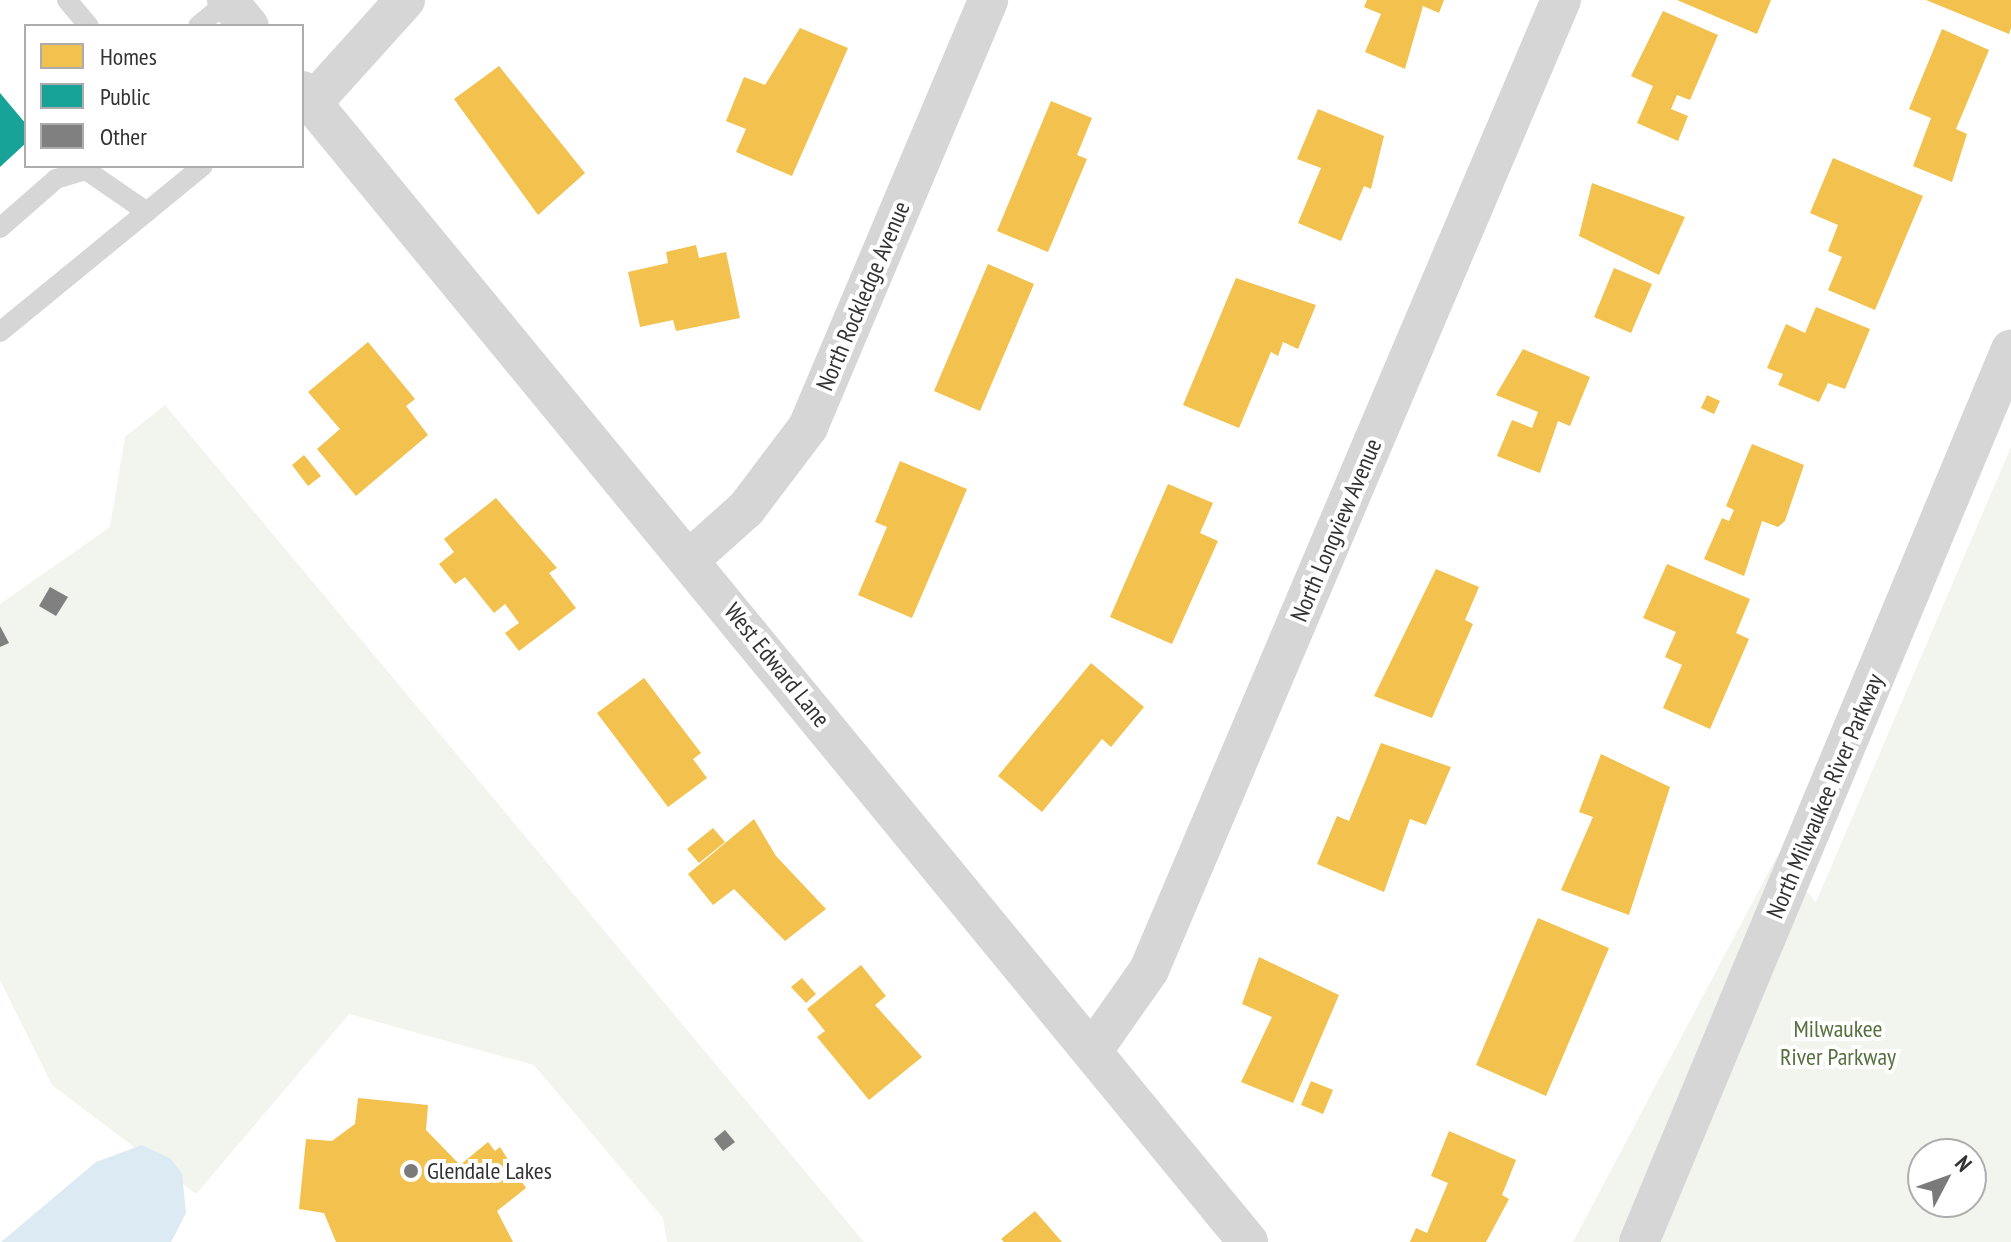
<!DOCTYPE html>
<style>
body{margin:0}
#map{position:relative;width:2011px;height:1242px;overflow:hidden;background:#fff;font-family:"PT Sans Narrow",sans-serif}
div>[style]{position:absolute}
.green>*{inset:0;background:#f1f5ed}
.water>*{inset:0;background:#dceaf3}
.homes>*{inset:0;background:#f2c14e}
.public>*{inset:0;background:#17a398}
.building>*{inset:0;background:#808080}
.service>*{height:20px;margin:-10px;padding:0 10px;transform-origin:10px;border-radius:10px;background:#d6d6d6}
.minor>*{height:40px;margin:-20px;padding:0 20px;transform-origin:20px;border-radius:20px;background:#d6d6d6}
.dots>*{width:22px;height:22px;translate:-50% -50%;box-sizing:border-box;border:4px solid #fff;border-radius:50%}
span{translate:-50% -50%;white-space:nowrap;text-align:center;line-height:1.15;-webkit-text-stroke:8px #fff;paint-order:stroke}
.street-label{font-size:24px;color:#323232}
.park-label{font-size:24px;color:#54703d}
.poi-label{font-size:24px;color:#323232}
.left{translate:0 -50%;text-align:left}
.legend{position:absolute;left:24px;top:24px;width:280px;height:144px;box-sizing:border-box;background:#fff;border:2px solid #adadad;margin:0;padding:10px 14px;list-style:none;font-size:24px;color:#323232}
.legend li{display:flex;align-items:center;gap:16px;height:40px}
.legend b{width:40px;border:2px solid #adadad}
.north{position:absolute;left:1907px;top:1138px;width:80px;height:80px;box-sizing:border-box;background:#fff;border:2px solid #adadad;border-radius:50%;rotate:49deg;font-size:22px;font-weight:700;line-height:32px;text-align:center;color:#323232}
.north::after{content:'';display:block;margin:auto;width:28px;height:36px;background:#7a7a7a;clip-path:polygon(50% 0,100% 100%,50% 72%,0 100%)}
</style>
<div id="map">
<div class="green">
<div style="clip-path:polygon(165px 405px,864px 1242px,667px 1242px,663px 1218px,534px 1065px,349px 1014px,196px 1194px,52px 1085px,0 980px,0 604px,110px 527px,125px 437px)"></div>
<div style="clip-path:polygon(evenodd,2011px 447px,2011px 1242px,1573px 1242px,1777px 856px,1816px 902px,2011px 447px,1923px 1154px,1971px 1154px,1971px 1202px,1923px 1202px,1923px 1154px)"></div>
</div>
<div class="water">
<div style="clip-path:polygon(142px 1145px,171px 1159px,182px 1174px,186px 1213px,171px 1242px,1px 1242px,96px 1162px)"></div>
</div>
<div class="homes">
<div style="clip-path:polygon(1367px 0,1444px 0,1439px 13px,1423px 6px,1405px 69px,1365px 52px,1381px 14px,1364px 7px)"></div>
<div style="clip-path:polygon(1677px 0,1771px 0,1757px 34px)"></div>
<div style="clip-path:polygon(1926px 0,2011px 0,2011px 28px,2009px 34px)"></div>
<div style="clip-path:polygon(1663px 11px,1718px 35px,1690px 100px,1677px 95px,1671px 109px,1688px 116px,1678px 141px,1637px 123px,1653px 86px,1631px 76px)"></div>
<div style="clip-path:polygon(800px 28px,848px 48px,792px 176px,736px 152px,746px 129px,726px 121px,744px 77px,765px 85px)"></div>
<div style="clip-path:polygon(1942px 29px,1989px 50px,1956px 129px,1967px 134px,1952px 182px,1913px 166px,1931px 118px,1909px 109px)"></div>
<div style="clip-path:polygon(499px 66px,585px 173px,538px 215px,454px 99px)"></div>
<div style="clip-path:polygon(1051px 101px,1092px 118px,1077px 155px,1087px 159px,1048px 252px,997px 231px)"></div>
<div style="clip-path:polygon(1318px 109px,1384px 136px,1371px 189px,1364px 186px,1341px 241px,1298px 223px,1321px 168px,1297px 159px)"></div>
<div style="clip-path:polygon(1833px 158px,1923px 196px,1875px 310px,1828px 290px,1842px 257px,1828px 251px,1838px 225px,1810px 213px)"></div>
<div style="clip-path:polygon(1592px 183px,1685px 217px,1659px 275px,1579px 236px)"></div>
<div style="clip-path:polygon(696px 245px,699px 258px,726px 252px,740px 318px,676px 331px,673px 320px,640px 327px,628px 272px,668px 263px,666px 252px)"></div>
<div style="clip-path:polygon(988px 264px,1034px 284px,980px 411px,934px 391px)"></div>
<div style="clip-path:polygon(1614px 268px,1652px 284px,1631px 333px,1594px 317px)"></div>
<div style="clip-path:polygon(1236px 278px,1316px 305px,1298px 349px,1283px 342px,1278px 356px,1271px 352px,1239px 428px,1183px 405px)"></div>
<div style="clip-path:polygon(1816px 307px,1870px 329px,1845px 389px,1828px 383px,1819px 402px,1778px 385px,1783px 374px,1767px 368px,1786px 324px,1805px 333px)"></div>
<div style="clip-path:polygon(368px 342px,415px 399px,406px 406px,428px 435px,356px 496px,317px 449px,340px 429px,308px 392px)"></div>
<div style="clip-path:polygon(1523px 349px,1590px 377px,1570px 426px,1558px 421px,1540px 473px,1497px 456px,1512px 420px,1532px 428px,1538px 412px,1496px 395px)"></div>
<div style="clip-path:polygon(1707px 395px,1720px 401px,1714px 414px,1701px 408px)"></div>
<div style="clip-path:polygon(1752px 444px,1804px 465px,1785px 521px,1778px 527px,1762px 521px,1744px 576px,1704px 559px,1722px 518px,1729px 521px,1734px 510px,1726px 506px)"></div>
<div style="clip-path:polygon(304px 455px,321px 476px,308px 486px,292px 465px)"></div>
<div style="clip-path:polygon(900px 461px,967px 489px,912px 618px,858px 595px,887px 527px,875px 522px)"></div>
<div style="clip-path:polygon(1168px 484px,1213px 503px,1200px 533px,1218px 541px,1172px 644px,1110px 617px)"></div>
<div style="clip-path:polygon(496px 498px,557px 568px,549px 573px,576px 608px,519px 651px,505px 633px,519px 623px,505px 604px,494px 613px,465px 577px,455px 584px,439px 564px,454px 552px,444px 539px)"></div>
<div style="clip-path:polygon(1667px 564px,1750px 599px,1736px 633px,1749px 639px,1710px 729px,1663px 708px,1682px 665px,1665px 657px,1676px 632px,1643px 618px)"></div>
<div style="clip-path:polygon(1436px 569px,1479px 587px,1465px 620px,1473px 624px,1432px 718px,1374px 696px)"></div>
<div style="clip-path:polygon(1091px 663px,1144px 707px,1111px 747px,1102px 739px,1042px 812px,998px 776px)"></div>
<div style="clip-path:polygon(644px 678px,701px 753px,693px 759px,707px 778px,668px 807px,597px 713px)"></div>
<div style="clip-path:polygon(1381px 743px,1451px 767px,1426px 825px,1410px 819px,1384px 892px,1317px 864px,1337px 816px,1349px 821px)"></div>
<div style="clip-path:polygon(1601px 754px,1670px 787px,1629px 915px,1561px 890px,1593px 817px,1579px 812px)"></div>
<div style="clip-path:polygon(754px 819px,776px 856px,826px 909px,785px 941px,734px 889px,713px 905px,688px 874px)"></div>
<div style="clip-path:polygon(713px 828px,725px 842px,699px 863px,687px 849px)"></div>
<div style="clip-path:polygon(1538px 918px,1609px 948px,1546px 1096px,1476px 1065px)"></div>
<div style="clip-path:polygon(1259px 957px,1339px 995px,1293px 1103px,1241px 1082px,1272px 1017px,1242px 1004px)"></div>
<div style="clip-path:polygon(861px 965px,886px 996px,875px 1005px,922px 1057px,869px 1100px,817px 1037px,825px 1031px,807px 1009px)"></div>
<div style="clip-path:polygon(802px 978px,816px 994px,806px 1003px,791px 987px)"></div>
<div style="clip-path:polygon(1311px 1081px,1333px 1090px,1323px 1114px,1301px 1105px)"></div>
<div style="clip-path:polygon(358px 1098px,428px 1105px,426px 1130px,460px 1165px,488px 1142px,495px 1151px,500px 1147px,526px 1188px,497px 1211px,513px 1242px,336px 1242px,324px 1213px,299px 1209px,306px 1139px,332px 1141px,355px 1124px)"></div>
<div style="clip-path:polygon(1449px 1131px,1516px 1160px,1502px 1195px,1509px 1199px,1486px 1242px,1410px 1242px,1416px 1228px,1427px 1233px,1448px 1183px,1431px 1176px)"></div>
<div style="clip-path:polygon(1035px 1211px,1062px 1242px,1004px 1242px,1001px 1239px)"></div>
</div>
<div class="public">
<div style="clip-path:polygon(0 93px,26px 124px,26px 143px,0 167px)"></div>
</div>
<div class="building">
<div style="clip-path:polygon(50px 587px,68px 597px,56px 616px,39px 606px)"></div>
<div style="clip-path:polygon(0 626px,9px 643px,0 647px)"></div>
<div style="clip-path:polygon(725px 1130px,735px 1142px,723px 1151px,714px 1139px)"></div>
</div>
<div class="service">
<div style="left:67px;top:0;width:34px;rotate:50deg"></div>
<div style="left:198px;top:26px;width:39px;rotate:-40deg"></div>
<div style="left:0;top:228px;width:74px;rotate:-41.2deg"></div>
<div style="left:56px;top:179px;width:31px;rotate:-17deg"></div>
<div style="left:86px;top:170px;width:74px;rotate:34.5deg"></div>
<div style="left:0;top:332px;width:262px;rotate:-39.3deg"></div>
</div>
<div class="minor">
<div style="left:227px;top:0;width:34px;rotate:50deg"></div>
<div style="left:302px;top:91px;width:1490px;rotate:50.58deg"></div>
<div style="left:312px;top:103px;width:139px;rotate:-47.9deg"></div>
<div style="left:690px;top:559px;width:75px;rotate:-41.8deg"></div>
<div style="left:746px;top:509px;width:103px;rotate:-52.9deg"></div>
<div style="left:808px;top:427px;width:463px;rotate:-67.1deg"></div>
<div style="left:1093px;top:1050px;width:98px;rotate:-55deg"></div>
<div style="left:1149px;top:970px;width:1054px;rotate:-66.99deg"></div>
<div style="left:1639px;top:1242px;width:967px;rotate:-67.38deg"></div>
</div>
<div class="dots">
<div style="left:411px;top:1171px;background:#7a7a7a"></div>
</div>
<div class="street-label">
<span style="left:863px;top:296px;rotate:-67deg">North Rockledge Avenue</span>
<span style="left:1336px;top:530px;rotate:-67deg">North Longview Avenue</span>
<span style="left:777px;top:665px;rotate:51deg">West Edward Lane</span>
<span style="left:1825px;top:796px;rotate:-67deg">North Milwaukee River Parkway</span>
</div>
<div class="park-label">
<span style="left:1838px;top:1043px">Milwaukee<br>River Parkway</span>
</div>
<div class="poi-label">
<span class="left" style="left:427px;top:1171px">Glendale Lakes</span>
</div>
<ul class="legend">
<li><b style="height:22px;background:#f2c14e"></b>Homes</li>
<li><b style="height:22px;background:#17a398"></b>Public</li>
<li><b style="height:22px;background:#808080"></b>Other</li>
</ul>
<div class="north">N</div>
</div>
